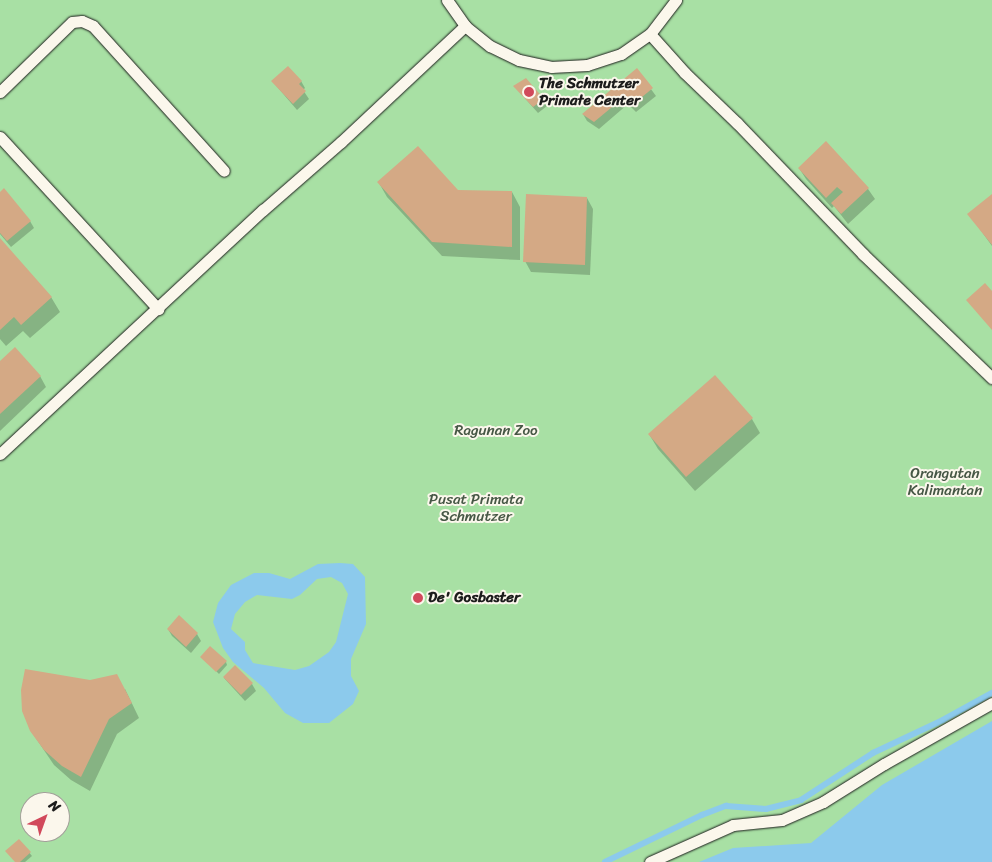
<!DOCTYPE html>
<style>
body{margin:0}
#map{position:relative;width:992px;height:862px;overflow:hidden;background:#efe0cd;font-family:Sriracha,sans-serif}
div>[style]{position:absolute}
.green>*{inset:0;background:#a8e0a4}
.water>*{inset:0;background:#8ccaec}
.shadow>*{inset:0;background:#0003}
.stream>*{height:5.5px;margin:-2.75px;padding:0 2.75px;transform-origin:2.75px;border-radius:2.75px;background:#8ccaec}
.building>*{inset:0;background:#d4a985}
.roads{filter:drop-shadow(0 0 1px #1c1c1c) drop-shadow(0 0 1px #1c1c1c)}
.service>*{height:11px;margin:-5.5px;padding:0 5.5px;transform-origin:5.5px;border-radius:5.5px;background:#fbf7ec}
.dots>*{width:14px;height:14px;translate:-50% -50%;box-sizing:border-box;border:2px solid #fbf7ec;border-radius:50%}
span{translate:-50% -50%;white-space:nowrap;text-align:center;line-height:1.15;-webkit-text-stroke:4px #fbf7ec;paint-order:stroke}
.poi-label{font-size:15px;color:#1c1c1c;font-weight:700}
.left{translate:0 -50%;text-align:left}
.park-label{font-size:15px;color:#465745}
.north{position:absolute;left:20px;top:792px;width:50px;height:50px;box-sizing:border-box;background:#fbf7ec;border:1px solid #a29f99;border-radius:50%;rotate:42deg;font-size:14px;font-weight:700;line-height:20px;text-align:center;color:#1c1c1c}
.north::after{content:'';display:block;margin:auto;width:18px;height:22px;background:#d1495b;clip-path:polygon(50% 0,100% 100%,50% 72%,0 100%)}
</style>
<div id="map">
<div class="green">
<div style="clip-path:polygon(evenodd,0 0,992px 0,992px 862px,0 862px,0 0,30px 802px,60px 802px,60px 832px,30px 832px,30px 802px)"></div>
</div>
<div class="water">
<div style="clip-path:polygon(evenodd,340px 563px,353px 564px,365px 577px,366px 624px,351px 659px,351px 676px,359px 691px,353px 704px,329px 723px,303px 723px,285px 713px,264px 688px,233px 662px,223px 648px,213px 622px,218px 603px,231px 585px,254px 573px,269px 573px,290px 579px,318px 564px,340px 563px,331px 577px,342px 583px,348px 594px,336px 642px,329px 652px,309px 666px,295px 670px,253px 663px,245px 650px,245px 642px,231px 629px,235px 614px,245px 602px,257px 595px,292px 599px,300px 595px,317px 579px,331px 577px)"></div>
<div style="clip-path:polygon(992px 721px,992px 862px,699px 862px,733px 848px,811px 843px,882px 785px)"></div>
</div>
<div class="shadow">
<div style="clip-path:polygon(637px 70px,656px 96px,636px 112px,628px 104px,599px 129px,587px 121px,583px 114px)"></div>
<div style="clip-path:polygon(301px 81px,305px 88px,303px 90px,309px 99px,297px 110px,273px 82px)"></div>
<div style="clip-path:polygon(515px 87px,543px 99px,547px 106px,538px 113px)"></div>
<div style="clip-path:polygon(826px 143px,868px 189px,875px 199px,848px 224px,834px 206px,832px 208px,806px 179px,799px 168px)"></div>
<div style="clip-path:polygon(379px 183px,457px 192px,512px 192px,520px 207px,520px 260px,442px 256px,387px 197px)"></div>
<div style="clip-path:polygon(0 194px,30px 221px,34px 228px,11px 247px,0 234px)"></div>
<div style="clip-path:polygon(992px 196px,992px 246px,969px 214px)"></div>
<div style="clip-path:polygon(587px 198px,593px 209px,590px 275px,531px 272px,525px 261px)"></div>
<div style="clip-path:polygon(0 240px,51px 297px,60px 312px,30px 338px,23px 331px,6px 346px,0 339px)"></div>
<div style="clip-path:polygon(0 363px,40px 376px,46px 387px,0 431px)"></div>
<div style="clip-path:polygon(752px 419px,760px 433px,695px 491px,658px 449px,649px 434px)"></div>
<div style="clip-path:polygon(168px 629px,197px 634px,201px 641px,191px 653px,172px 636px)"></div>
<div style="clip-path:polygon(202px 657px,226px 662px,227px 665px,219px 674px)"></div>
<div style="clip-path:polygon(224px 678px,252px 684px,256px 691px,245px 701px)"></div>
<div style="clip-path:polygon(125px 689px,139px 718px,117px 734px,90px 791px,71px 780px,54px 765px,31px 731px)"></div>
<div style="clip-path:polygon(19px 840px,32px 856px,25px 862px,16px 862px)"></div>
</div>
<div class="stream">
<div style="left:605px;top:862px;width:108px;rotate:-25.9deg"></div>
<div style="left:702px;top:815px;width:26px;rotate:-21deg"></div>
<div style="left:726px;top:806px;width:40px;rotate:4.3deg"></div>
<div style="left:766px;top:809px;width:36px;rotate:-14deg"></div>
<div style="left:801px;top:800px;width:86px;rotate:-33.1deg"></div>
<div style="left:873px;top:753px;width:77px;rotate:-25.2deg"></div>
<div style="left:943px;top:720px;width:56px;rotate:-28.9deg"></div>
</div>
<div class="building">
<div style="clip-path:polygon(288px 66px,302px 81px,299px 84px,306px 91px,293px 104px,271px 81px)"></div>
<div style="clip-path:polygon(637px 68px,653px 88px,631px 106px,623px 98px,594px 122px,582px 114px)"></div>
<div style="clip-path:polygon(526px 78px,544px 99px,533px 107px,513px 86px)"></div>
<div style="clip-path:polygon(826px 141px,869px 188px,841px 214px,831px 203px,843px 192px,837px 187px,826px 198px,798px 168px)"></div>
<div style="clip-path:polygon(418px 146px,458px 190px,512px 191px,512px 247px,432px 242px,377px 182px)"></div>
<div style="clip-path:polygon(4px 188px,31px 221px,7px 241px,0 233px,0 192px)"></div>
<div style="clip-path:polygon(526px 194px,587px 197px,585px 265px,523px 262px)"></div>
<div style="clip-path:polygon(992px 194px,992px 245px,967px 214px)"></div>
<div style="clip-path:polygon(0 238px,52px 297px,21px 325px,14px 317px,0 330px)"></div>
<div style="clip-path:polygon(985px 283px,992px 291px,992px 330px,966px 300px)"></div>
<div style="clip-path:polygon(15px 347px,41px 376px,0 414px,0 361px)"></div>
<div style="clip-path:polygon(715px 375px,753px 418px,686px 477px,648px 434px)"></div>
<div style="clip-path:polygon(179px 615px,198px 633px,186px 647px,167px 629px)"></div>
<div style="clip-path:polygon(210px 646px,227px 661px,216px 672px,200px 657px)"></div>
<div style="clip-path:polygon(235px 665px,253px 683px,241px 695px,223px 677px)"></div>
<div style="clip-path:polygon(25px 669px,90px 680px,117px 674px,132px 703px,109px 719px,81px 777px,62px 766px,44px 750px,30px 731px,22px 711px,21px 690px)"></div>
<div style="clip-path:polygon(19px 839px,31px 852px,20px 862px,15px 862px,5px 851px)"></div>
</div>
<div class="roads">
<div class="service">
<div style="left:447px;top:0;width:32px;rotate:55deg"></div>
<div style="left:465px;top:26px;width:32px;rotate:39deg"></div>
<div style="left:490px;top:46px;width:32px;rotate:26deg"></div>
<div style="left:519px;top:60px;width:33px;rotate:12deg"></div>
<div style="left:551px;top:67px;width:36px;rotate:-3deg"></div>
<div style="left:587px;top:65px;width:36px;rotate:-18deg"></div>
<div style="left:621px;top:54px;width:35px;rotate:-35deg"></div>
<div style="left:650px;top:34px;width:43px;rotate:-52.6deg"></div>
<div style="left:650px;top:34px;width:52px;rotate:48.1deg"></div>
<div style="left:685px;top:73px;width:72px;rotate:43.9deg"></div>
<div style="left:737px;top:123px;width:182px;rotate:46.1deg"></div>
<div style="left:863px;top:254px;width:179px;rotate:43.9deg"></div>
<div style="left:0;top:92px;width:100px;rotate:-44.2deg"></div>
<div style="left:72px;top:22px;width:10px;rotate:-6deg"></div>
<div style="left:82px;top:21px;width:12px;rotate:24deg"></div>
<div style="left:93px;top:26px;width:195px;rotate:47.9deg"></div>
<div style="left:0;top:137px;width:234px;rotate:47.4deg"></div>
<div style="left:0;top:454px;width:359px;rotate:-42.9deg"></div>
<div style="left:263px;top:210px;width:103px;rotate:-41.1deg"></div>
<div style="left:341px;top:142px;width:170px;rotate:-43.1deg"></div>
<div style="left:650px;top:862px;width:91px;rotate:-24deg"></div>
<div style="left:733px;top:825px;width:49px;rotate:-5.8deg"></div>
<div style="left:782px;top:820px;width:45px;rotate:-23.7deg"></div>
<div style="left:823px;top:802px;width:72px;rotate:-31.9deg"></div>
<div style="left:884px;top:764px;width:124px;rotate:-29.5deg"></div>
</div>
</div>
<div class="dots">
<div style="left:529px;top:92px;background:#d1495b"></div>
<div style="left:418px;top:598px;background:#d1495b"></div>
</div>
<div class="poi-label">
<span class="left" style="left:539px;top:92px">The Schmutzer<br>Primate Center</span>
<span class="left" style="left:428px;top:598px">De' Gosbaster</span>
</div>
<div class="park-label">
<span style="left:496px;top:431px">Ragunan Zoo</span>
<span style="left:945px;top:482px">Orangutan<br>Kalimantan</span>
<span style="left:476px;top:508px">Pusat Primata<br>Schmutzer</span>
</div>
<div class="north">N</div>
</div>
